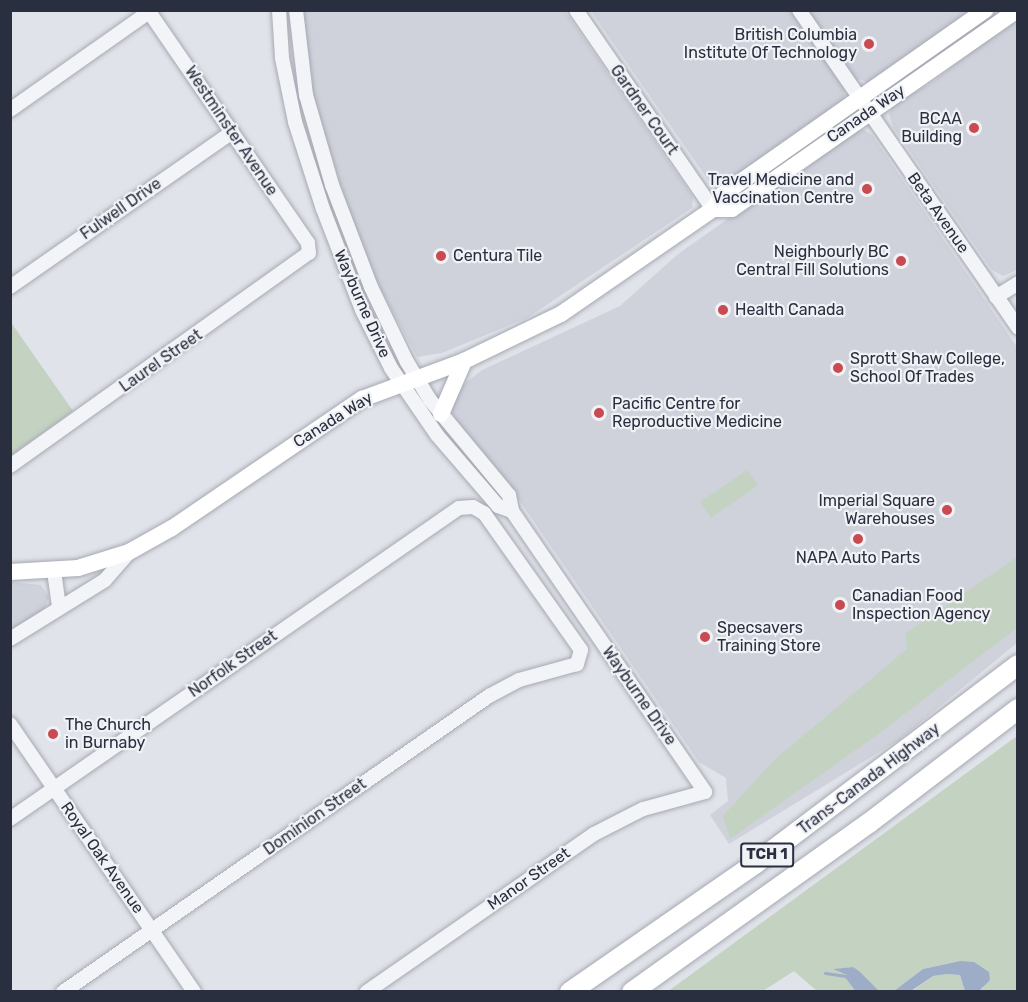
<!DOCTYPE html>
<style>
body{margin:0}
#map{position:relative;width:1028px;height:1002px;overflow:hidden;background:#e0e3e9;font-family:Rubik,sans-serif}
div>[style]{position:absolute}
.built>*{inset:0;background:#cfd2db}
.green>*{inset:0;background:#c4d2c2}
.water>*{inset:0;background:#9dadc7}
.stream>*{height:3px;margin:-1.5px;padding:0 1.5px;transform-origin:1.5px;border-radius:1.5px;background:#9dadc7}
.roads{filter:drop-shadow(0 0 2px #a6a9b3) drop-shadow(0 0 2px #a6a9b3)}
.minor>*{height:14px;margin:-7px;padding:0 7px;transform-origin:7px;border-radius:7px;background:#f3f4f7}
.major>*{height:16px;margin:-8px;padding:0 8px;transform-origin:8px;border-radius:8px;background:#fff}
.highway>*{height:20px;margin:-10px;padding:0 10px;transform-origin:10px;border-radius:10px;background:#fff}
.dots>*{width:16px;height:16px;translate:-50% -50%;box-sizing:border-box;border:3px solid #f0f2f6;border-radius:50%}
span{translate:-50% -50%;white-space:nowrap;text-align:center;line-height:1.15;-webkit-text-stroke:4.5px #f0f2f6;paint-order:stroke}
.shield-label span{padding:2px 4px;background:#f0f2f6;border:2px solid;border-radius:4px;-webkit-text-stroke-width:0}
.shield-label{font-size:15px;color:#2a2f40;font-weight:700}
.poi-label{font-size:16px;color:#2a2f40}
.right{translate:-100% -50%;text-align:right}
.left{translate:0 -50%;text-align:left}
.street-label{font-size:16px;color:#2a2f40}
.frame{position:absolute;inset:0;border:12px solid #2a2f40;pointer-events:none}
</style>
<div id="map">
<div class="built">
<div style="clip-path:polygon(303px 11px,565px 11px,693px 197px,692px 208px,527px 318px,442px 353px,417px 357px,377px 283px,347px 206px,313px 96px)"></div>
<div style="clip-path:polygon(591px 11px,975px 11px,869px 83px,860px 79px,844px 91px,845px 100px,719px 187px,711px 184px)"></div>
<div style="clip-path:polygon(1017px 17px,1017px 270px,1003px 276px,992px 270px,893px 127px,889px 114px,895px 102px,930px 84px)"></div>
<div style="clip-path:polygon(864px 130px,872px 135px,1017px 347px,1017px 643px,899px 740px,729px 844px,710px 815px,728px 801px,726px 778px,699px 762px,506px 481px,456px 420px,451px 408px,456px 390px,482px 370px,620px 306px,678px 254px,849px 133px)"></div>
<div style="clip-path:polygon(10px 582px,41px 585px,49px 597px,45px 608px,11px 633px)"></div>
</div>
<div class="green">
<div style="clip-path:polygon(10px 321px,73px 411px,11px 456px,10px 456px)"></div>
<div style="clip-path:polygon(747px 470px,758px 485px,711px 518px,700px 502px)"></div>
<div style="clip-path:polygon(1017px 557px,1017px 628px,877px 735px,730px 839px,723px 816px,774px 760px,907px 649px,905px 634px)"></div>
<div style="clip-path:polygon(1017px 736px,1017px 991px,979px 991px,984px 987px,960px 961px,923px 969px,894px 991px,879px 991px,853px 967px,834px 969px,847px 975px,858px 991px,817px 991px,794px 971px,763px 991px,667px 992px)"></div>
<div style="clip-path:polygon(947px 974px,960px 975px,965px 991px,911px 992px,933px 976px)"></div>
</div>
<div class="water">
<div style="clip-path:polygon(960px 961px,974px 962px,989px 972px,990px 980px,979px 991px,965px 991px,960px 975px,947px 974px,933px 976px,911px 991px,894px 991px,923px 969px)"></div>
<div style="clip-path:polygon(853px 967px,859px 971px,879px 991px,858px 991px,847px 975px,833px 969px)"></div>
</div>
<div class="stream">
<div style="left:825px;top:973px;width:21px;rotate:8deg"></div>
<div style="left:846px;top:976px;width:20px;rotate:53deg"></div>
</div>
<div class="roads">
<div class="minor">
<div style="left:279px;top:10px;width:48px;rotate:86.4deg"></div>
<div style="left:282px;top:58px;width:65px;rotate:78.5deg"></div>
<div style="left:295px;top:122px;width:91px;rotate:72.2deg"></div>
<div style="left:323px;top:209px;width:108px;rotate:68.9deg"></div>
<div style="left:362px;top:310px;width:65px;rotate:63.4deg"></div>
<div style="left:391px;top:368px;width:81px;rotate:55.5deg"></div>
<div style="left:437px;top:435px;width:94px;rotate:49.3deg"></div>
<div style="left:498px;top:506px;width:15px;rotate:20deg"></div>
<div style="left:296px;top:10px;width:86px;rotate:83.3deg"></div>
<div style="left:306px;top:95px;width:94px;rotate:73.9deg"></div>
<div style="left:332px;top:185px;width:109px;rotate:69.1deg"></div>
<div style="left:371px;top:287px;width:83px;rotate:64.4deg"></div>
<div style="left:407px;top:362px;width:44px;rotate:58.8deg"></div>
<div style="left:430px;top:400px;width:124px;rotate:50.3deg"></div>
<div style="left:509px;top:495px;width:16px;rotate:79deg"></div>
<div style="left:512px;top:511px;width:341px;rotate:55.5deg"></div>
<div style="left:705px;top:792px;width:64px;rotate:164.7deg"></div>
<div style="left:643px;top:809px;width:55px;rotate:153deg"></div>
<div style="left:594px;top:834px;width:277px;rotate:145.2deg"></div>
<div style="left:576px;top:10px;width:242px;rotate:55.5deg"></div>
<div style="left:799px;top:10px;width:386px;rotate:55.4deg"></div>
<div style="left:10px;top:110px;width:170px;rotate:-35.2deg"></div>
<div style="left:10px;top:287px;width:271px;rotate:-34.9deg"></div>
<div style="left:996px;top:297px;width:26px;rotate:-32deg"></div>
<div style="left:10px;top:466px;width:367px;rotate:-35.5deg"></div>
<div style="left:309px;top:253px;width:10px;rotate:-96deg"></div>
<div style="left:308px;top:243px;width:283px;rotate:-124.5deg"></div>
<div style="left:54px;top:571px;width:34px;rotate:82deg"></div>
<div style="left:10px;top:639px;width:112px;rotate:-31.8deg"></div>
<div style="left:105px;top:580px;width:37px;rotate:-49deg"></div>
<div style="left:10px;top:724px;width:325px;rotate:55.5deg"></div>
<div style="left:10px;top:819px;width:546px;rotate:-34.71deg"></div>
<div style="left:459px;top:508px;width:14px;rotate:-4deg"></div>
<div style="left:473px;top:507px;width:13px;rotate:29deg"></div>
<div style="left:484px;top:513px;width:168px;rotate:54.7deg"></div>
<div style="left:581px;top:650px;width:15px;rotate:106deg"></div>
<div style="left:577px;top:664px;width:60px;rotate:164.6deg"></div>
<div style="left:519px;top:680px;width:34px;rotate:152deg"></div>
<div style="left:489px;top:696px;width:519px;rotate:145.21deg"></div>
</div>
<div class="major">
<div style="left:713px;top:209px;width:19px"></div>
<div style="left:732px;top:209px;width:348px;rotate:-34.9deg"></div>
<div style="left:441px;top:414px;width:58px;rotate:-66.5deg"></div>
<div style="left:10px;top:572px;width:68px;rotate:-3.4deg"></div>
<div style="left:78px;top:568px;width:53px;rotate:-17.4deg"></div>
<div style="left:129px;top:552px;width:49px;rotate:-29.2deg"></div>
<div style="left:172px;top:528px;width:230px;rotate:-34.2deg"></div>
<div style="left:362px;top:399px;width:109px;rotate:-20.4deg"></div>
<div style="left:464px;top:361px;width:108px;rotate:-25.9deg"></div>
<div style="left:561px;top:314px;width:185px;rotate:-34.6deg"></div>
<div style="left:713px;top:209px;width:17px;rotate:-57deg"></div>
<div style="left:722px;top:195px;width:322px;rotate:-35.1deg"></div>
</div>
<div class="highway">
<div style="left:570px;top:992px;width:226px;rotate:-34.7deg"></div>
<div style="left:756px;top:863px;width:328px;rotate:-37.1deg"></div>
<div style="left:632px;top:992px;width:291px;rotate:-35.5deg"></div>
<div style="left:869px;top:823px;width:188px;rotate:-37.4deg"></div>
</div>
</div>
<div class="dots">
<div style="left:869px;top:44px;background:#c94a50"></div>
<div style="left:974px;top:128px;background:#c94a50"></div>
<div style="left:867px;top:189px;background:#c94a50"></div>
<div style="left:441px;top:256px;background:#c94a50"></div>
<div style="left:901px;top:261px;background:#c94a50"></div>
<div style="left:723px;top:310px;background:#c94a50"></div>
<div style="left:838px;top:368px;background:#c94a50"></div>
<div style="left:599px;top:413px;background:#c94a50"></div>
<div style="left:947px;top:510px;background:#c94a50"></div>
<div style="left:858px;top:539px;background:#c94a50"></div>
<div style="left:840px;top:605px;background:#c94a50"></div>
<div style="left:705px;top:637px;background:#c94a50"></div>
<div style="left:53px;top:734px;background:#c94a50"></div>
</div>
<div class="shield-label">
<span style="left:767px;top:855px">TCH 1</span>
</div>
<div class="poi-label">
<span class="right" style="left:857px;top:44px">British Columbia<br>Institute Of Technology</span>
<span class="right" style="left:962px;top:128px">BCAA<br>Building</span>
<span class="right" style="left:854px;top:189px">Travel Medicine and<br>Vaccination Centre</span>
<span class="right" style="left:889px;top:261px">Neighbourly BC<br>Central Fill Solutions</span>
<span class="left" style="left:453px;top:256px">Centura Tile</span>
<span class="left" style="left:735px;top:310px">Health Canada</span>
<span class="left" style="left:850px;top:368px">Sprott Shaw College,<br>School Of Trades</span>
<span class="left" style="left:612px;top:413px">Pacific Centre for<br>Reproductive Medicine</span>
<span class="right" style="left:935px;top:510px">Imperial Square<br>Warehouses</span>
<span style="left:858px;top:558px">NAPA Auto Parts</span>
<span class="left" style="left:852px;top:605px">Canadian Food<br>Inspection Agency</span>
<span class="left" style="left:717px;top:637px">Specsavers<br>Training Store</span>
<span class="left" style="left:65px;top:734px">The Church<br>in Burnaby</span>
</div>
<div class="street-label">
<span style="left:644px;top:110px;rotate:55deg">Gardner Court</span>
<span style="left:866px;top:114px;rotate:-34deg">Canada Way</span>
<span style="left:231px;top:131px;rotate:56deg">Westminster Avenue</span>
<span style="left:121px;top:209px;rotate:-35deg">Fulwell Drive</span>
<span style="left:938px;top:213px;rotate:55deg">Beta Avenue</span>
<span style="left:362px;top:304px;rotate:66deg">Wayburne Drive</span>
<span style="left:161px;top:361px;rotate:-35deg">Laurel Street</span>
<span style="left:333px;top:420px;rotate:-32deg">Canada Way</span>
<span style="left:233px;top:664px;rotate:-35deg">Norfolk Street</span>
<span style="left:639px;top:696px;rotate:55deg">Wayburne Drive</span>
<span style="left:869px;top:779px;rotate:-37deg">Trans-Canada Highway</span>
<span style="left:315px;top:817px;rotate:-35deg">Dominion Street</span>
<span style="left:102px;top:858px;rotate:55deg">Royal Oak Avenue</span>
<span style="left:529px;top:879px;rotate:-35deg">Manor Street</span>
</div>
<div class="frame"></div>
</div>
